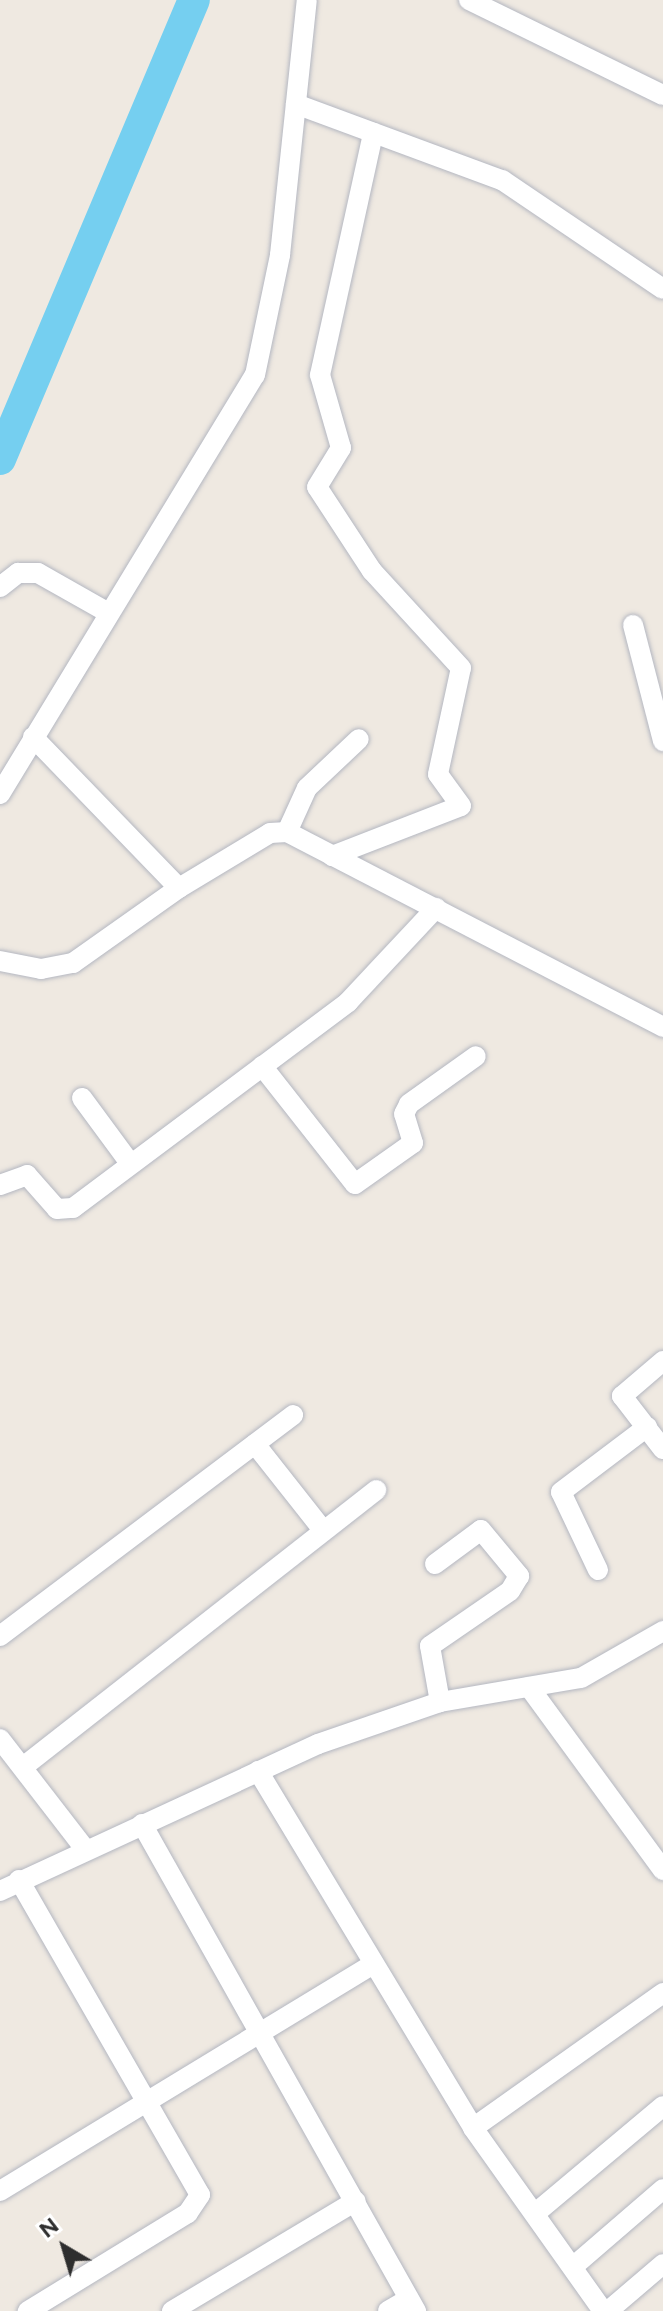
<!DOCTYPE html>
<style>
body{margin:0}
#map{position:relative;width:663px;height:2311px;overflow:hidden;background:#efe9e1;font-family:Figtree,sans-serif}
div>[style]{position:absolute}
.river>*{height:32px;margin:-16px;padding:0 16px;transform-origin:16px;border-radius:16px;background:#75cff0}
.roads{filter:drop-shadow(0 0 2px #b4b7c1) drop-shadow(0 0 2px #b4b7c1)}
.minor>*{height:20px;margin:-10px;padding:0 10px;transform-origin:10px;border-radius:10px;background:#fff}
span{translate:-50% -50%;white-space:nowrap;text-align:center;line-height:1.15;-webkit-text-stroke:8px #fff;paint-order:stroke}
.north{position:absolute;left:24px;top:2207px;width:80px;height:80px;-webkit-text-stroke:6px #fff;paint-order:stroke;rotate:322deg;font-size:22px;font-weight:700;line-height:32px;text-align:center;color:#2e2e2e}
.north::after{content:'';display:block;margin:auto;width:28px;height:36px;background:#2e2e2e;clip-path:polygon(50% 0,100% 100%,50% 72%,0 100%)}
</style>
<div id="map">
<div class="river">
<div style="left:0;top:459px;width:498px;rotate:-67.1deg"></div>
</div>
<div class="roads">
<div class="minor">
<div style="left:469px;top:0;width:216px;rotate:26.1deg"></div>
<div style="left:296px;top:104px;width:220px;rotate:20.3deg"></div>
<div style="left:502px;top:180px;width:194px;rotate:34.1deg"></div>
<div style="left:0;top:587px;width:23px;rotate:-38deg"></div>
<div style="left:18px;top:573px;width:20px"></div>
<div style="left:38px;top:573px;width:79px;rotate:29.5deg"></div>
<div style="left:633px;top:625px;width:120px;rotate:75.5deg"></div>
<div style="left:33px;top:737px;width:210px;rotate:46deg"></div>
<div style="left:0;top:794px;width:490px;rotate:-58.7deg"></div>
<div style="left:255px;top:375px;width:123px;rotate:-78.2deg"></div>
<div style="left:280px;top:255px;width:256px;rotate:-84deg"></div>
<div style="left:287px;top:832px;width:48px;rotate:-65.6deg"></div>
<div style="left:307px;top:788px;width:71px;rotate:-43.3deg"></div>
<div style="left:332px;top:856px;width:138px;rotate:-21.2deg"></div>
<div style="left:461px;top:806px;width:39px;rotate:-126deg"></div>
<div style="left:438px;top:774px;width:108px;rotate:-77.8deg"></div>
<div style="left:461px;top:668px;width:132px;rotate:-132.5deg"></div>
<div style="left:372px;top:571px;width:100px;rotate:-123.2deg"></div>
<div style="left:317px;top:487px;width:46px;rotate:-58.4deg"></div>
<div style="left:341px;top:448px;width:76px;rotate:-106deg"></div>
<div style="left:320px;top:375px;width:248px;rotate:-77.6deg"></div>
<div style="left:0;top:961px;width:42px;rotate:11deg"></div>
<div style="left:41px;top:969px;width:33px;rotate:-11deg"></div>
<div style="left:73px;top:963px;width:130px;rotate:-35.3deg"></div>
<div style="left:179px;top:888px;width:106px;rotate:-31.1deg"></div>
<div style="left:270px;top:833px;width:17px;rotate:-3deg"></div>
<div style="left:287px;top:832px;width:424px;rotate:27.4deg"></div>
<div style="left:262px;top:1066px;width:150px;rotate:51.8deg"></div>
<div style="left:355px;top:1184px;width:71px;rotate:-35.3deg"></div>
<div style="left:413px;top:1143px;width:30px;rotate:-107deg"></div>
<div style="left:404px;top:1114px;width:11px;rotate:-63deg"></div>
<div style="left:409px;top:1104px;width:82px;rotate:-35.6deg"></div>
<div style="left:82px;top:1098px;width:81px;rotate:53.6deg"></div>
<div style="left:0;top:1185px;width:29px;rotate:-20deg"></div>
<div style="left:27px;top:1175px;width:45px;rotate:48.6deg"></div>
<div style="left:57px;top:1209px;width:16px;rotate:-4deg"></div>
<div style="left:73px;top:1208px;width:344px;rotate:-36.8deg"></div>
<div style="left:348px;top:1002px;width:129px;rotate:-46.9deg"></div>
<div style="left:663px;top:1361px;width:54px;rotate:139.5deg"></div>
<div style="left:622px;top:1396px;width:67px;rotate:52.3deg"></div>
<div style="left:255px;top:1444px;width:110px;rotate:51.7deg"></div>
<div style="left:435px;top:1564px;width:57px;rotate:-36.5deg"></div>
<div style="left:481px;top:1530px;width:60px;rotate:50.4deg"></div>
<div style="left:519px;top:1576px;width:17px;rotate:121deg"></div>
<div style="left:510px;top:1591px;width:97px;rotate:145.5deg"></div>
<div style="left:430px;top:1646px;width:57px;rotate:79.9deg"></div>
<div style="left:598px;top:1570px;width:86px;rotate:-115.4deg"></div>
<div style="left:561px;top:1492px;width:108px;rotate:-37.1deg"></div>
<div style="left:0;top:1636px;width:367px;rotate:-37deg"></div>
<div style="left:529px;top:1687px;width:227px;rotate:53.8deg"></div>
<div style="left:0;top:1739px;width:139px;rotate:52.3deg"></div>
<div style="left:23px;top:1767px;width:449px;rotate:-38.1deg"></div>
<div style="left:258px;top:1771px;width:417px;rotate:58.9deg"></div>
<div style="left:473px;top:2128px;width:224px;rotate:54.6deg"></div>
<div style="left:142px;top:1824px;width:559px;rotate:60.64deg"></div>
<div style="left:19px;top:1880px;width:363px;rotate:60.1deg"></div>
<div style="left:200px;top:2195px;width:22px;rotate:124deg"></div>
<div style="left:188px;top:2213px;width:188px;rotate:148.5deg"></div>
<div style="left:0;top:1891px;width:350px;rotate:-24.8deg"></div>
<div style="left:318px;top:1744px;width:129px;rotate:-19deg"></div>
<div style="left:440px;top:1702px;width:143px;rotate:-9.7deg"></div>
<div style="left:581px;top:1678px;width:95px;rotate:-29.8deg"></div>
<div style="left:473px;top:2128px;width:233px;rotate:-35.4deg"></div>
<div style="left:0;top:2191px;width:435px;rotate:-31.3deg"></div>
<div style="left:538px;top:2211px;width:163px;rotate:-40deg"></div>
<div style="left:575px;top:2265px;width:116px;rotate:-40.8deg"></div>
<div style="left:172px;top:2311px;width:214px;rotate:-30.9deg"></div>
<div style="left:388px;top:2311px;width:24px;rotate:-30deg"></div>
<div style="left:608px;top:2311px;width:72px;rotate:-40.5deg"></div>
</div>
</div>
<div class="north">N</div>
</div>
